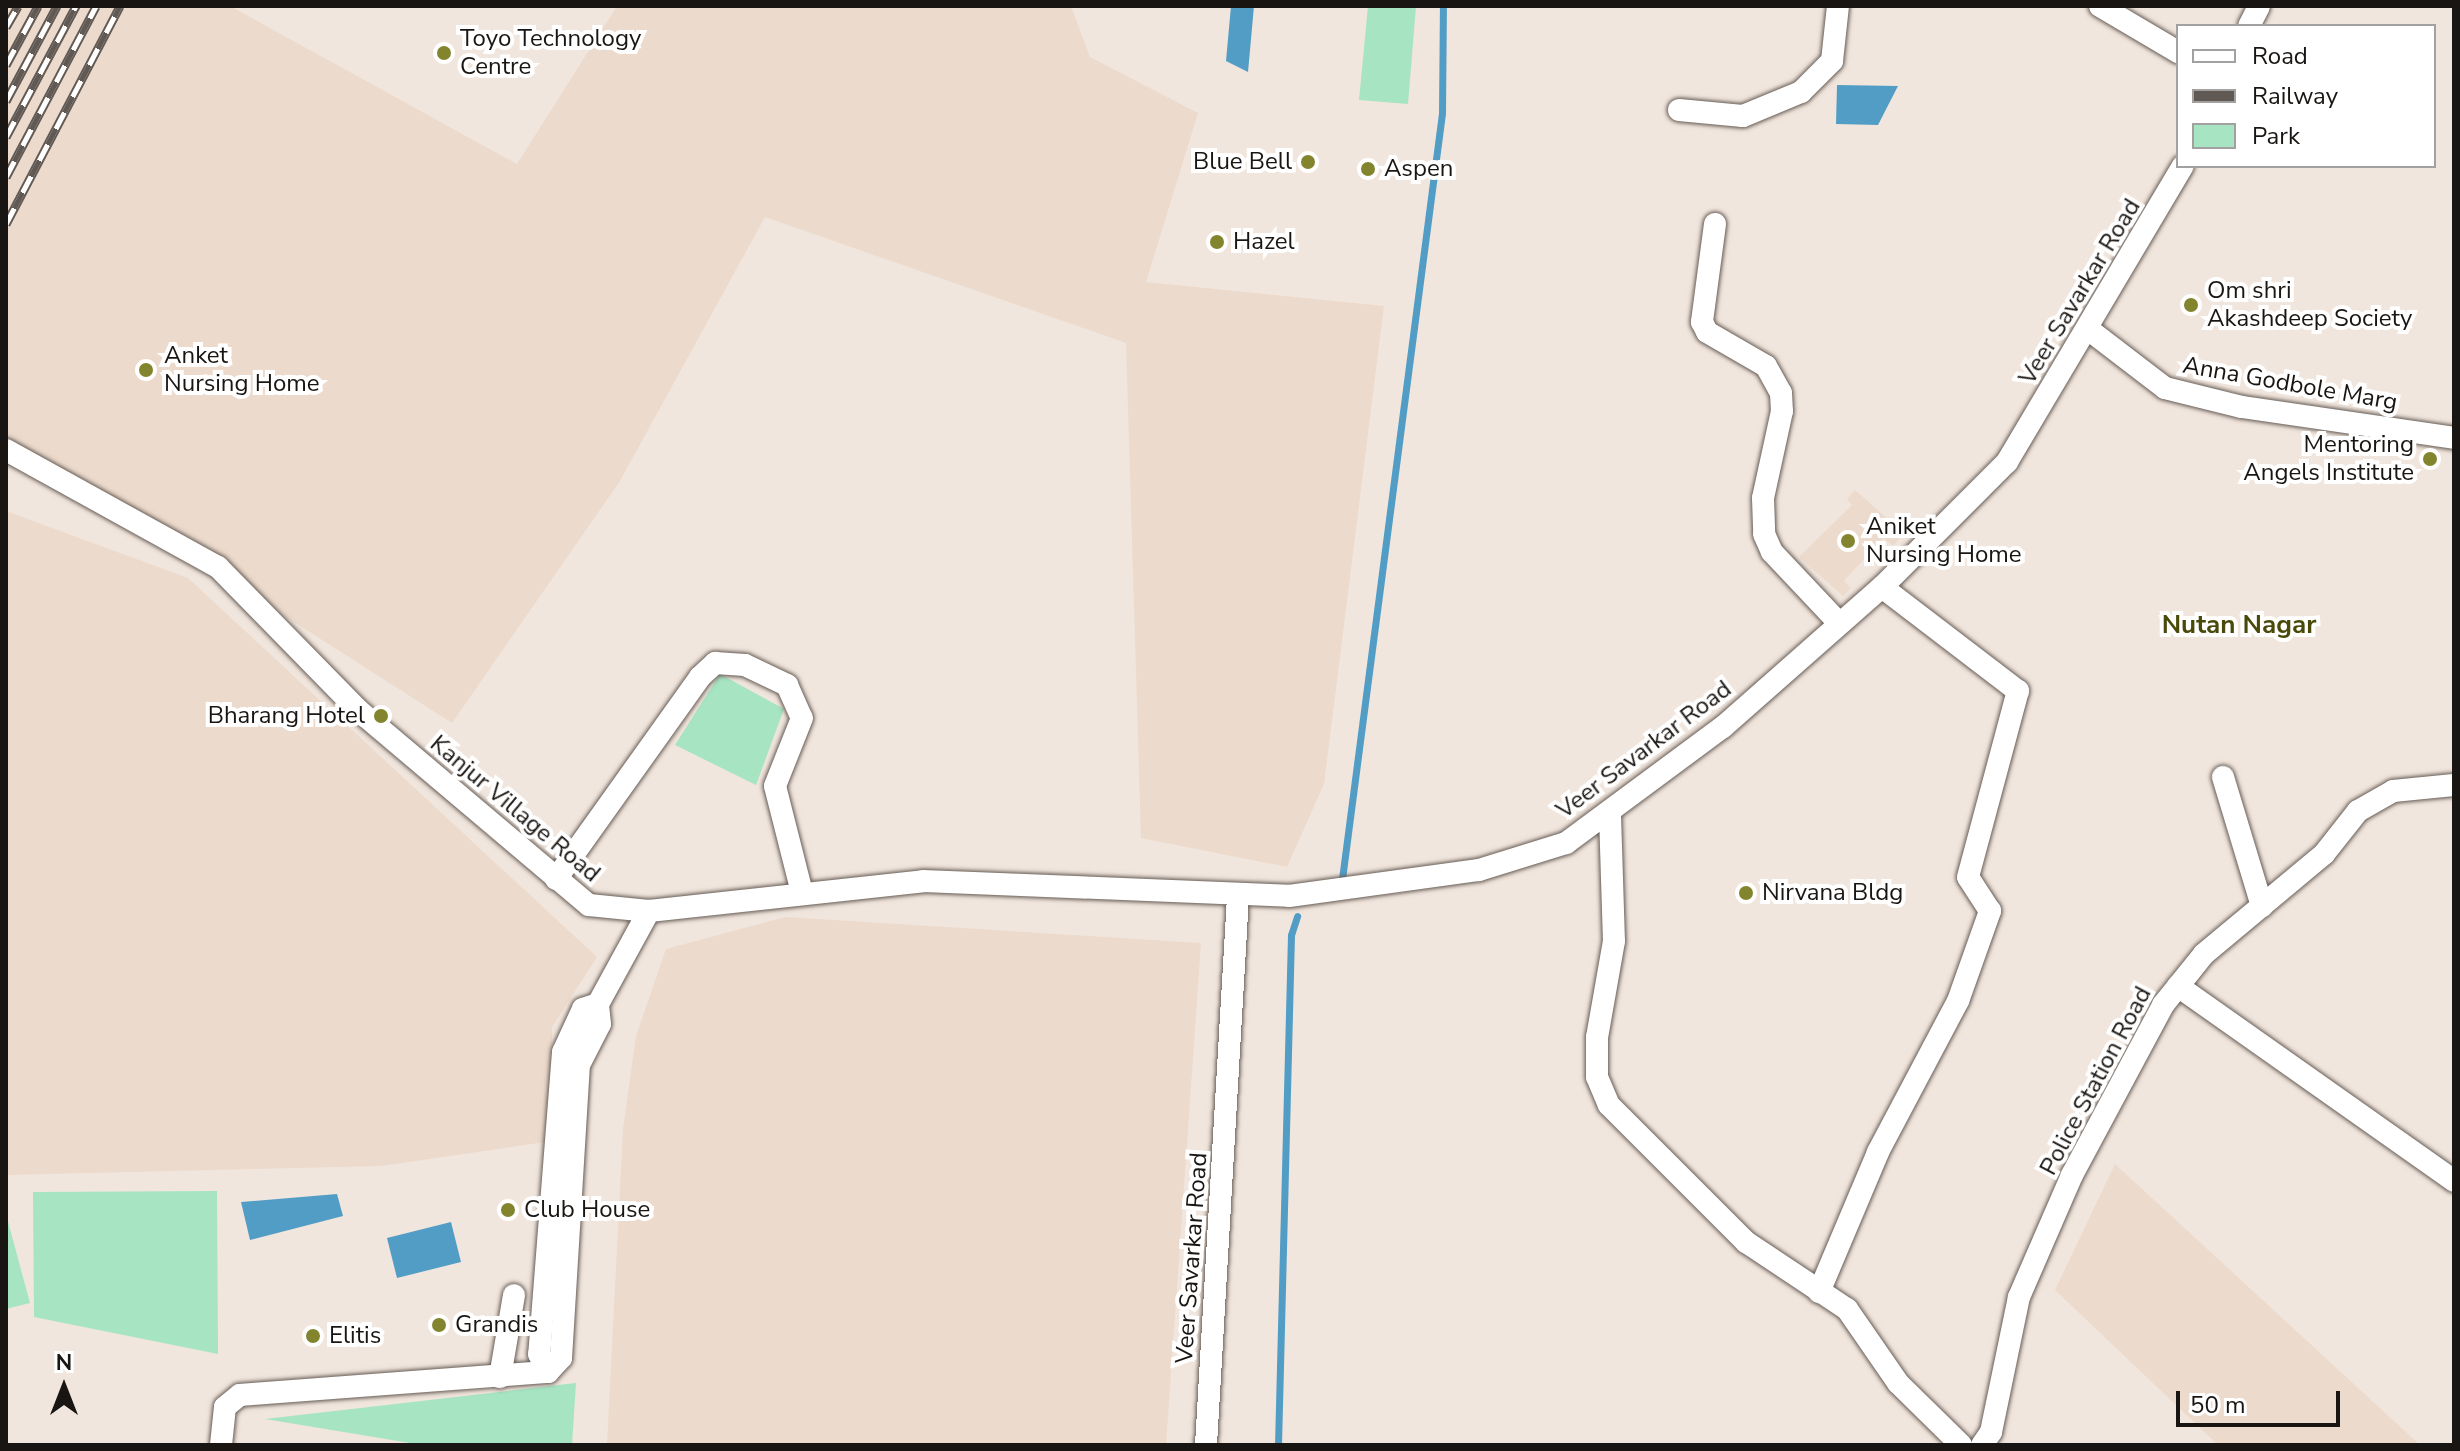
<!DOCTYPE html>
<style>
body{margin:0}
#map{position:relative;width:2460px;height:1451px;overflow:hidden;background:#f1e6dd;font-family:"Nunito Sans",sans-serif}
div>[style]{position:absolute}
.built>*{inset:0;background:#ecdacc}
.green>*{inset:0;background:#a6e4c2}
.water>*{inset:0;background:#529dc5}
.stream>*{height:7px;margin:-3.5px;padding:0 3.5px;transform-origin:3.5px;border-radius:3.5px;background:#529dc5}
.roads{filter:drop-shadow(0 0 2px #665c55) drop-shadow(0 0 2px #665c55)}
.minor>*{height:22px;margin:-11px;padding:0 11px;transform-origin:11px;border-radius:11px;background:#fff}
.rail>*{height:9px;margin-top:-4.5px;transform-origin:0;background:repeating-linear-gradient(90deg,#fff 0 18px,#605954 0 36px);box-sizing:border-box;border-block:2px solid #605954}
.dots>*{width:22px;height:22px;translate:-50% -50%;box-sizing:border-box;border:4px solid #fff;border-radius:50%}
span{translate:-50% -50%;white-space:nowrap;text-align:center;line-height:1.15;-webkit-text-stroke:8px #fff;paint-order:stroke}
.poi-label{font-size:24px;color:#191512}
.left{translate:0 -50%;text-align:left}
.right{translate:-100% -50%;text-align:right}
.street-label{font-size:24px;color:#191512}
.neighbourhood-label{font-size:26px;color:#49490a;font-weight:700}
.frame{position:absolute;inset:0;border:8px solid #191512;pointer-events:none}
.legend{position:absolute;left:2176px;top:24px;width:260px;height:144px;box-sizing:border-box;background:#fff;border:2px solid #a3a1a0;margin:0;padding:10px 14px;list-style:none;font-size:24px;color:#191512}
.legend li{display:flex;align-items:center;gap:16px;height:40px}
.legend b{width:40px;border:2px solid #a3a1a0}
.north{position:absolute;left:24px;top:1347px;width:80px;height:80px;-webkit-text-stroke:6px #fff;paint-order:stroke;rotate:0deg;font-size:22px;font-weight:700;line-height:32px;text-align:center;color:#191512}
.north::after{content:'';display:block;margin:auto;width:28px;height:36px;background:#191512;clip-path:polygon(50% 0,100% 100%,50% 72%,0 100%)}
.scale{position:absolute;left:2176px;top:1391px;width:164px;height:36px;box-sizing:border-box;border:4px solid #191512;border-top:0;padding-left:10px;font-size:24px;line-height:28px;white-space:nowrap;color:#191512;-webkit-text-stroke:6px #fff;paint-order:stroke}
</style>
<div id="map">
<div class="built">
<div style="clip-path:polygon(6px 6px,230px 6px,517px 164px,617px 6px,1071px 6px,1090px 57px,1198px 113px,1146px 282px,1384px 306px,1324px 784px,1287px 867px,1141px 838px,1126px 343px,765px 217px,620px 481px,452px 723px,6px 438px)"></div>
<div style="clip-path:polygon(1855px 490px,1904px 533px,1893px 546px,1883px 538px,1844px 581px,1851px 588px,1843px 596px,1799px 557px,1852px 505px,1847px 499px)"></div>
<div style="clip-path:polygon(6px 511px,188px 578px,597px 957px,552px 1027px,552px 1141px,381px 1166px,6px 1175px)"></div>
<div style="clip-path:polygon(785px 917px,1201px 943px,1166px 1445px,607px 1445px,623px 1129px,636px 1036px,666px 949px)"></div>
<div style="clip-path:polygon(2115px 1164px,2420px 1445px,2218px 1445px,2055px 1290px)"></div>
</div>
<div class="green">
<div style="clip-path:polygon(1368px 6px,1416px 6px,1408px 104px,1359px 100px)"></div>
<div style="clip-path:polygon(720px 674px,784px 709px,756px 785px,675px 745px)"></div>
<div style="clip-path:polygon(217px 1191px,218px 1354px,34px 1317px,33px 1192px)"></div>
<div style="clip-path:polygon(6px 1214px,30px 1303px,6px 1309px)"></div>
<div style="clip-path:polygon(576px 1383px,572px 1445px,422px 1445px,265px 1419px)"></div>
</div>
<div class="water">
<div style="clip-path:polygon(1231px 6px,1254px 6px,1248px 72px,1226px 61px)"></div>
<div style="clip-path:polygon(1837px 85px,1898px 86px,1878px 125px,1836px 124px)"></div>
<div style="clip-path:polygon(337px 1194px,343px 1216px,250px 1240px,241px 1202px)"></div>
<div style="clip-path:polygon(451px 1222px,461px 1262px,397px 1278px,387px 1238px)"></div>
</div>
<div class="stream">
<div style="left:1342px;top:879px;width:772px;rotate:-82.56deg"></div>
<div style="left:1442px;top:113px;width:107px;rotate:-89.5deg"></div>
<div style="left:1278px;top:1445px;width:510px;rotate:-88.54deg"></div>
<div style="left:1291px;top:935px;width:20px;rotate:-72deg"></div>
</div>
<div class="roads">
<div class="minor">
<div style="left:2100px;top:6px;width:91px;rotate:30.5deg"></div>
<div style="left:2249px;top:26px;width:22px;rotate:-63deg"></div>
<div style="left:1679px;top:110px;width:64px;rotate:5.4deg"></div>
<div style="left:1743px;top:116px;width:63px;rotate:-22.5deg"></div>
<div style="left:1801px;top:92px;width:44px;rotate:-45deg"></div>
<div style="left:1832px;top:61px;width:55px;rotate:-83.8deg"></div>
<div style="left:1715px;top:224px;width:99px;rotate:97.6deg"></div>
<div style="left:1702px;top:322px;width:11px;rotate:63deg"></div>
<div style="left:1707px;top:332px;width:68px;rotate:30deg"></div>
<div style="left:1766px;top:366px;width:31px;rotate:61deg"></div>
<div style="left:1781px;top:393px;width:18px;rotate:87deg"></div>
<div style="left:1782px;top:411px;width:89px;rotate:102.3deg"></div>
<div style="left:1763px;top:498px;width:36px;rotate:88deg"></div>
<div style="left:1764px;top:534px;width:20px;rotate:66deg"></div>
<div style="left:1772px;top:552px;width:98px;rotate:46.7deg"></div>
<div style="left:2088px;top:329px;width:97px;rotate:37.5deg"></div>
<div style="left:2165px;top:388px;width:79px;rotate:13.9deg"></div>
<div style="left:2242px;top:407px;width:214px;rotate:8.3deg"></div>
<div style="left:6px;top:450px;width:242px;rotate:28.9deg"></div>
<div style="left:218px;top:567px;width:200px;rotate:45.6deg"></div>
<div style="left:358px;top:710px;width:302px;rotate:40.2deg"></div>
<div style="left:589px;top:905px;width:60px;rotate:5.7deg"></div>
<div style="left:649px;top:911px;width:276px;rotate:-6.2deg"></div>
<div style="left:923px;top:881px;width:366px;rotate:2.3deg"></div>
<div style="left:1289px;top:896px;width:192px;rotate:-7.8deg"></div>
<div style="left:1479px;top:870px;width:91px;rotate:-17.2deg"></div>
<div style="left:1566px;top:843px;width:195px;rotate:-36.5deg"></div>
<div style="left:1723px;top:727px;width:212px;rotate:-41.4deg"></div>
<div style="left:1882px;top:587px;width:177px;rotate:-45deg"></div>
<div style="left:2007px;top:462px;width:344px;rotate:-59.3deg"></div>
<div style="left:2223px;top:777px;width:135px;rotate:73.2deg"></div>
<div style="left:1610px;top:815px;width:126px;rotate:88.2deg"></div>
<div style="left:1614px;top:941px;width:97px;rotate:100deg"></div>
<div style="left:1597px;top:1037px;width:40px;rotate:90deg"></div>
<div style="left:1597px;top:1077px;width:30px;rotate:67deg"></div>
<div style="left:1609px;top:1105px;width:194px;rotate:45deg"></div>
<div style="left:1746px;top:1242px;width:121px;rotate:33.6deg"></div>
<div style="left:1847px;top:1309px;width:90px;rotate:55.4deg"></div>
<div style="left:1898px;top:1383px;width:88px;rotate:44.5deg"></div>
<div style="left:556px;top:879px;width:248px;rotate:-54.5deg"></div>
<div style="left:700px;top:677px;width:21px;rotate:-43deg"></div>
<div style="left:715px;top:663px;width:30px;rotate:4deg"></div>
<div style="left:745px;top:665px;width:47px;rotate:25.5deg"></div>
<div style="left:787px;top:685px;width:36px;rotate:66deg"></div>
<div style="left:802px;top:718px;width:73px;rotate:111.7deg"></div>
<div style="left:775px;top:786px;width:110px;rotate:75.8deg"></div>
<div style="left:2178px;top:986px;width:338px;rotate:35.2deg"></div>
<div style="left:598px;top:1004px;width:16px;rotate:162deg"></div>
<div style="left:583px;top:1009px;width:47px;rotate:114.9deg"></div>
<div style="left:563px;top:1052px;width:303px;rotate:94.5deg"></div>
<div style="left:539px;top:1354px;width:20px;rotate:63deg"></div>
<div style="left:548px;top:1372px;width:19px;rotate:-47deg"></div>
<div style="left:561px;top:1358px;width:294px;rotate:-86.5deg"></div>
<div style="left:579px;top:1065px;width:46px;rotate:-62.9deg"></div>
<div style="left:600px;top:1024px;width:20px;rotate:-96deg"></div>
<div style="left:598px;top:1004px;width:106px;rotate:-61.3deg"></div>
<div style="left:1819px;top:1292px;width:152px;rotate:-67.1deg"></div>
<div style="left:1878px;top:1152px;width:171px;rotate:-62.1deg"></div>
<div style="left:1958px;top:1001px;width:96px;rotate:-70.4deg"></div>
<div style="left:1990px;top:911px;width:40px;rotate:-122.9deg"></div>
<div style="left:1968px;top:877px;width:193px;rotate:-75deg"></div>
<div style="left:2018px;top:691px;width:171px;rotate:-142.6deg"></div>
<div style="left:500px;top:1377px;width:83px;rotate:-80.3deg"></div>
<div style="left:221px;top:1445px;width:38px;rotate:-84deg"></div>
<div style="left:225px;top:1407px;width:19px;rotate:-39deg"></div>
<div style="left:240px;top:1395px;width:309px;rotate:-4.3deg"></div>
<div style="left:1206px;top:1445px;width:549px;rotate:-86.66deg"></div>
<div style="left:1982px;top:1445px;width:16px;rotate:-55deg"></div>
<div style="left:1991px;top:1432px;width:138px;rotate:-78.3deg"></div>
<div style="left:2019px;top:1297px;width:133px;rotate:-66.5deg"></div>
<div style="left:2072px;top:1175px;width:193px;rotate:-61.8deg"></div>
<div style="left:2163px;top:1005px;width:65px;rotate:-51.2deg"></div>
<div style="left:2204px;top:954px;width:156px;rotate:-39.8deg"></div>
<div style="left:2324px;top:854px;width:55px;rotate:-51.7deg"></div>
<div style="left:2358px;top:811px;width:40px;rotate:-29.7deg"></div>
<div style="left:2393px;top:791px;width:61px;rotate:-5.6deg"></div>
</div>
</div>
<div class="rail">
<div style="left:6px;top:27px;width:24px;rotate:-60deg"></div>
<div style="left:6px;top:65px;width:67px;rotate:-61.5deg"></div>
<div style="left:6px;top:101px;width:108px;rotate:-61.8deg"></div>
<div style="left:6px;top:137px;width:149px;rotate:-61.9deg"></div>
<div style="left:6px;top:177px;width:193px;rotate:-62.2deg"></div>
<div style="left:6px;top:224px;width:246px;rotate:-62.4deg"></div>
</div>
<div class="dots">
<div style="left:444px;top:53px;background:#83842e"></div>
<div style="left:1308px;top:162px;background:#83842e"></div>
<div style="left:1368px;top:169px;background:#83842e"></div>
<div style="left:1217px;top:242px;background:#83842e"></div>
<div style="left:2191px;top:305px;background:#83842e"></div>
<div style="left:146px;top:370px;background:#83842e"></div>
<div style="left:2430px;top:459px;background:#83842e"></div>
<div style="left:1848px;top:541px;background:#83842e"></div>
<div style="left:381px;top:716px;background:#83842e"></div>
<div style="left:1746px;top:893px;background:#83842e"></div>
<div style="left:508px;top:1210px;background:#83842e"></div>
<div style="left:439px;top:1325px;background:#83842e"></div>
<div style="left:313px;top:1336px;background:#83842e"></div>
</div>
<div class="poi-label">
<span class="left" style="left:460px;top:53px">Toyo Technology<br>Centre</span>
<span class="right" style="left:1292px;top:162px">Blue Bell</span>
<span class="left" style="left:1384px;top:169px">Aspen</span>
<span class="left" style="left:1233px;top:242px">Hazel</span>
<span class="left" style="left:2207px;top:305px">Om shri<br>Akashdeep Society</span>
<span class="left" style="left:164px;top:370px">Anket<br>Nursing Home</span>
<span class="right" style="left:2414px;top:459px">Mentoring<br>Angels Institute</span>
<span class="left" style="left:1866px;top:541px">Aniket<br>Nursing Home</span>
<span class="right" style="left:365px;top:716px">Bharang Hotel</span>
<span class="left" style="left:1762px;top:893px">Nirvana Bldg</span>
<span class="left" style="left:524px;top:1210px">Club House</span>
<span class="left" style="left:455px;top:1325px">Grandis</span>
<span class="left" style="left:329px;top:1336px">Elitis</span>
</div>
<div class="street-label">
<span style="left:2080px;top:292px;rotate:-59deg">Veer Savarkar Road</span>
<span style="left:2290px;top:384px;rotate:10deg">Anna Godbole Marg</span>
<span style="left:1644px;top:750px;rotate:-37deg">Veer Savarkar Road</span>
<span style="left:515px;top:809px;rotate:40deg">Kanjur Village Road</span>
<span style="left:2096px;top:1081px;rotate:-62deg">Police Station Road</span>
<span style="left:1192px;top:1258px;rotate:-86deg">Veer Savarkar Road</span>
</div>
<div class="neighbourhood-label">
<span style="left:2239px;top:625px">Nutan Nagar</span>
</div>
<div class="frame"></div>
<ul class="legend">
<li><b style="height:10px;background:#fff"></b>Road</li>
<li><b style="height:10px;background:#605954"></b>Railway</li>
<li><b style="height:22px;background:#a6e4c2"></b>Park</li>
</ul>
<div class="north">N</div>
<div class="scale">50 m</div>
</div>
